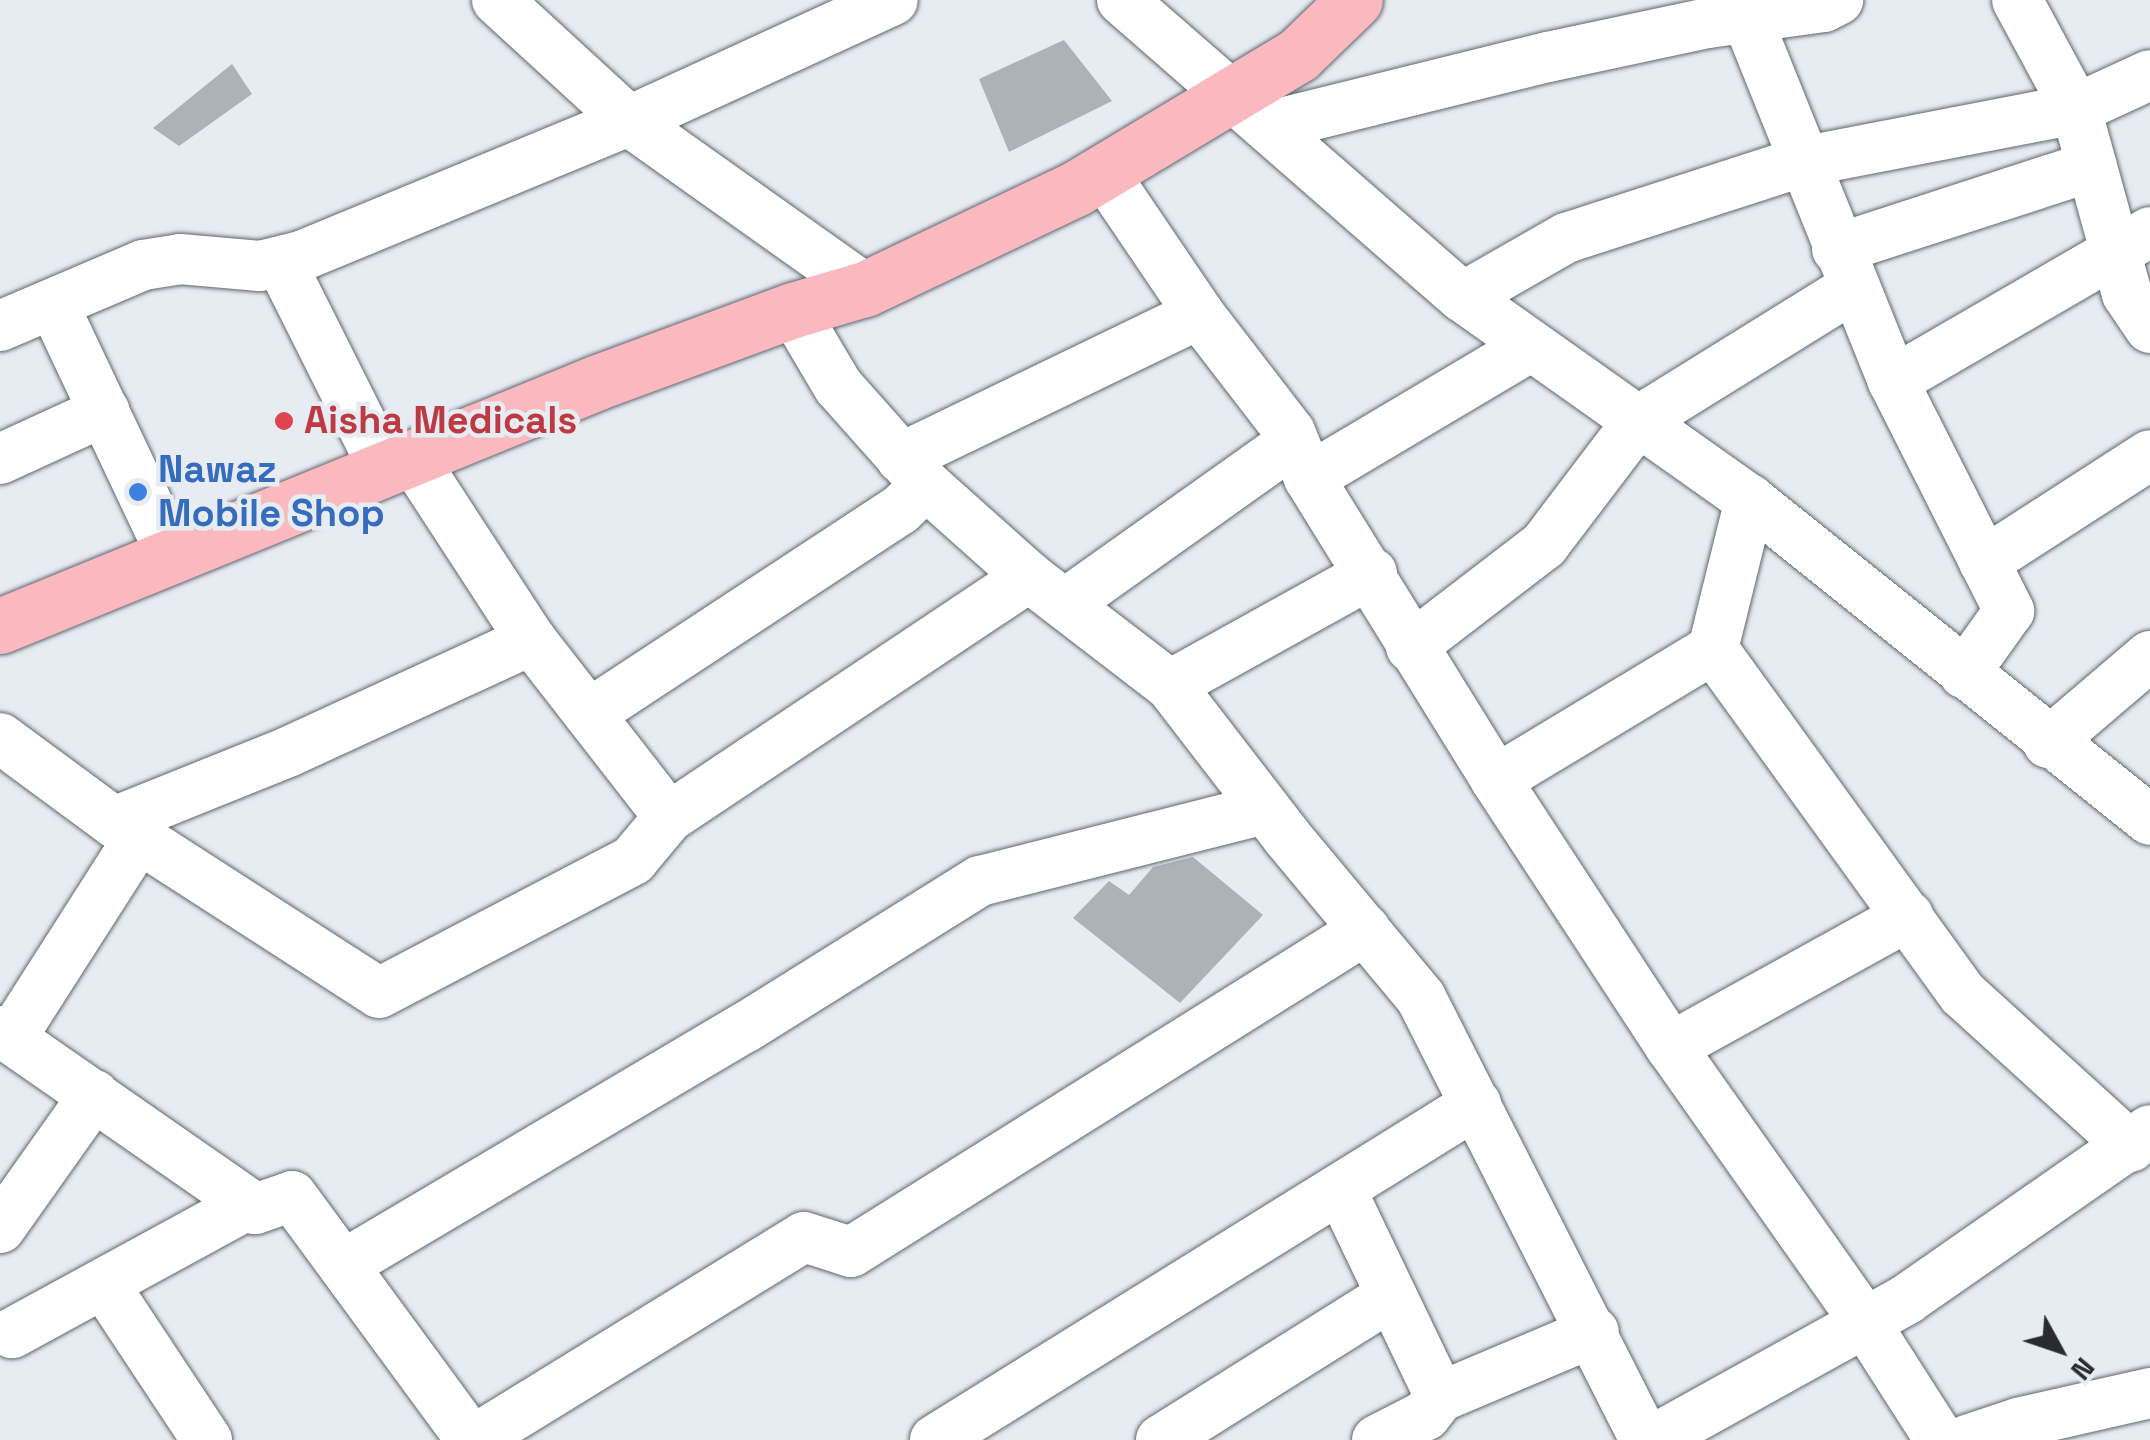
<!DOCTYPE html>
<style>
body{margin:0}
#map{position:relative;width:2150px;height:1440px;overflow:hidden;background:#e7ecf3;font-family:"Space Grotesk",sans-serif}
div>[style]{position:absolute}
.building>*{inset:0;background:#adb2b9}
.roads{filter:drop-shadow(0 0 2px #61666c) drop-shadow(0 0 2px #61666c)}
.minor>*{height:50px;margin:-25px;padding:0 25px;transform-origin:25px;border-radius:25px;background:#fff}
.major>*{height:55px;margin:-27.5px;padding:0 27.5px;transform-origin:27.5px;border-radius:27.5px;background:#fab8bf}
.dots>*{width:28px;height:28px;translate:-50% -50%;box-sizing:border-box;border:5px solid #e7ecf3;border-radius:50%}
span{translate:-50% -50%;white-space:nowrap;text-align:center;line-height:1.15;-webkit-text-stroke:9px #e7ecf3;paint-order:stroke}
.health-label{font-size:38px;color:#be3a42;font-weight:700}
.left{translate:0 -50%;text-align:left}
.shop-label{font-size:38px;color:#366cbe;font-weight:700}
.north{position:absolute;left:2010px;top:1300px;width:100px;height:100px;-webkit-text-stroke:8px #e7ecf3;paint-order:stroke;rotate:130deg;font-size:28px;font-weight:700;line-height:40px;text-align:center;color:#292b2e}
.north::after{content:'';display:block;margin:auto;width:35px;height:45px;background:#292b2e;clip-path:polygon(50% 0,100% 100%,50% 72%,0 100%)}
</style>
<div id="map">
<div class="building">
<div style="clip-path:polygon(1064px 40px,1112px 101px,1009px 152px,979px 79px)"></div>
<div style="clip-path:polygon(232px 64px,252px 94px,179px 146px,153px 128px)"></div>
<div style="clip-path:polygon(1193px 857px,1263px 915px,1180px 1003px,1073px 918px,1109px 881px,1129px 895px,1153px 867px)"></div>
</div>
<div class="roads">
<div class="minor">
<div style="left:497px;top:0;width:179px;rotate:42.5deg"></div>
<div style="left:629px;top:121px;width:290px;rotate:35.4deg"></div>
<div style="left:1122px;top:0;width:452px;rotate:41.1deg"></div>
<div style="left:1463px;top:297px;width:352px;rotate:35.3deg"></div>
<div style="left:1750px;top:500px;width:512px;rotate:38.66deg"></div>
<div style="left:2017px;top:0;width:124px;rotate:61.6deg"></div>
<div style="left:2076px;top:109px;width:192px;rotate:74.6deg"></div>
<div style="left:2127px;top:294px;width:41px;rotate:55.9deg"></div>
<div style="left:1747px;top:18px;width:391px;rotate:68.1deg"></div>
<div style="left:1893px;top:381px;width:258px;rotate:63.2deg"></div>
<div style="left:2009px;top:611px;width:77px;rotate:125.5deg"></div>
<div style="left:1269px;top:126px;width:287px;rotate:-13.9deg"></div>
<div style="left:1548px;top:57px;width:164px;rotate:-12deg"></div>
<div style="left:1708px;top:23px;width:117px;rotate:-7.9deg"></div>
<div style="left:1824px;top:7px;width:16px;rotate:-27deg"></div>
<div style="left:1103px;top:172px;width:171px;rotate:55.9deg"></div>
<div style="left:1199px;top:314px;width:149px;rotate:52.4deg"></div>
<div style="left:1290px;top:432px;width:50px;rotate:67.6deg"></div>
<div style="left:1309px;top:478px;width:355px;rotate:58.2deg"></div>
<div style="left:1496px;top:780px;width:319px;rotate:56.8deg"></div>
<div style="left:1671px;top:1047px;width:335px;rotate:54.8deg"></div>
<div style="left:1864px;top:1321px;width:141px;rotate:57.4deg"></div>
<div style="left:1837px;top:249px;width:268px;rotate:-18deg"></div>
<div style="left:281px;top:263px;width:228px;rotate:63.4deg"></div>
<div style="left:1463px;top:297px;width:119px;rotate:-29.8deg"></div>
<div style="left:1566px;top:238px;width:247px;rotate:-17.9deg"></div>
<div style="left:1801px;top:162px;width:280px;rotate:-10.9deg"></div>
<div style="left:2076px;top:109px;width:81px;rotate:-24.7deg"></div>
<div style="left:53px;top:304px;width:276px;rotate:64.7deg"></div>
<div style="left:0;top:326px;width:155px;rotate:-23.1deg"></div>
<div style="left:143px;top:265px;width:37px;rotate:-9deg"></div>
<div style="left:180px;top:259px;width:80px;rotate:5deg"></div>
<div style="left:260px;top:266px;width:42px;rotate:-13.7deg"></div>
<div style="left:301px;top:256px;width:355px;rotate:-22.4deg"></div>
<div style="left:629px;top:121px;width:290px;rotate:-24.6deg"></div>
<div style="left:1893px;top:381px;width:297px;rotate:-30.1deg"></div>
<div style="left:901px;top:458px;width:331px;rotate:-25.8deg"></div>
<div style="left:0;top:459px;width:115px;rotate:-24.6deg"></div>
<div style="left:1309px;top:478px;width:258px;rotate:-30.7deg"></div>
<div style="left:1984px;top:562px;width:197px;rotate:-32.8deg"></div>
<div style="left:1029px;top:577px;width:178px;rotate:37.5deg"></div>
<div style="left:1170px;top:685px;width:192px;rotate:52.4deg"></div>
<div style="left:1287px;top:837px;width:209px;rotate:50.2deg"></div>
<div style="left:1421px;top:998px;width:496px;rotate:63.1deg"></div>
<div style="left:1065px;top:604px;width:280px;rotate:-35.4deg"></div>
<div style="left:1411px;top:647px;width:168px;rotate:-37.5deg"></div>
<div style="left:1544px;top:545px;width:156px;rotate:-52.8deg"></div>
<div style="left:1638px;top:421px;width:254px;rotate:-31.8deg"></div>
<div style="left:1713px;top:649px;width:426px;rotate:54.1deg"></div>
<div style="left:1963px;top:994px;width:227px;rotate:42.3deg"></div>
<div style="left:1170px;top:685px;width:231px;rotate:-29deg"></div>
<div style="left:589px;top:714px;width:372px;rotate:-33.3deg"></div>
<div style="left:900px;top:510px;width:36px;rotate:-44deg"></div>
<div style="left:926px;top:485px;width:132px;rotate:-131.6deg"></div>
<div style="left:838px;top:386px;width:88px;rotate:-120.6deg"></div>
<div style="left:0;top:738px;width:142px;rotate:36.4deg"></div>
<div style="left:114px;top:822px;width:315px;rotate:32.8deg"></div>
<div style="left:379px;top:993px;width:287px;rotate:-27.6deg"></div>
<div style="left:633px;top:860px;width:56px;rotate:-50.1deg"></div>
<div style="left:669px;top:817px;width:224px;rotate:-127.9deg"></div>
<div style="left:531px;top:640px;width:220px;rotate:-123.1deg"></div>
<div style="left:2048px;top:743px;width:134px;rotate:-40.5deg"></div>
<div style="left:1496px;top:780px;width:253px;rotate:-31.1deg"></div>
<div style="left:1713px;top:649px;width:154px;rotate:-76.1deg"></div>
<div style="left:669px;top:817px;width:433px;rotate:-33.7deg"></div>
<div style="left:1029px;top:577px;width:138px;rotate:-138.2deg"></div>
<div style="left:114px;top:822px;width:188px;rotate:-21.9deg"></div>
<div style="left:288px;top:752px;width:268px;rotate:-24.7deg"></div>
<div style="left:0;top:1031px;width:303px;rotate:34.8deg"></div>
<div style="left:249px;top:1204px;width:270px;rotate:151.4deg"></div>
<div style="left:11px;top:1038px;width:237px;rotate:-57.4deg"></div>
<div style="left:1671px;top:1047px;width:271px;rotate:-28.9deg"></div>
<div style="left:1341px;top:1190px;width:229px;rotate:64.4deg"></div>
<div style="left:1440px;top:1397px;width:23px;rotate:128deg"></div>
<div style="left:1426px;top:1415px;width:55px;rotate:153deg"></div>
<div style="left:249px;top:1204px;width:8px;rotate:40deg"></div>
<div style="left:255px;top:1209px;width:39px;rotate:-19deg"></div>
<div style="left:292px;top:1196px;width:303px;rotate:53.7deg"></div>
<div style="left:0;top:1228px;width:163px;rotate:-54.7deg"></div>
<div style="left:343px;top:1265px;width:468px;rotate:-30.6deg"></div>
<div style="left:746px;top:1027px;width:276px;rotate:-32deg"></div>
<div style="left:980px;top:881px;width:294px;rotate:-14.2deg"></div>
<div style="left:105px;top:1286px;width:185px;rotate:56.5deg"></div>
<div style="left:1440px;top:1397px;width:167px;rotate:-22.9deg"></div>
<div style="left:474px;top:1440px;width:387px;rotate:-31.6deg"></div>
<div style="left:804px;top:1237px;width:49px;rotate:17.7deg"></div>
<div style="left:851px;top:1252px;width:607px;rotate:-32.07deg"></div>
<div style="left:935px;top:1440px;width:637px;rotate:-31.84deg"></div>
<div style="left:1161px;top:1440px;width:271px;rotate:-32.1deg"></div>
<div style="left:1653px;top:1440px;width:291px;rotate:-29deg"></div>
<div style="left:1907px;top:1299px;width:296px;rotate:-34.8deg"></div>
<div style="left:1967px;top:1440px;width:54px;rotate:-18.4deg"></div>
<div style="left:2018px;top:1423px;width:135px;rotate:-12.8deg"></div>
</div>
<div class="major">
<div style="left:0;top:626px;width:646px;rotate:-22.2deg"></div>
<div style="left:598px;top:382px;width:208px;rotate:-20.3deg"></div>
<div style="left:793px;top:310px;width:75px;rotate:-16.3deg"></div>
<div style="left:865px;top:289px;width:233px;rotate:-25.5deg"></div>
<div style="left:1075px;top:189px;width:260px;rotate:-31deg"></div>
<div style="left:1298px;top:55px;width:79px;rotate:-44deg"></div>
</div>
</div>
<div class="dots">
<div style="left:284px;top:421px;background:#e0444e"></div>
<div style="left:138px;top:492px;background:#3f7fe0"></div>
</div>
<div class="health-label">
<span class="left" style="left:304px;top:421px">Aisha Medicals</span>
</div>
<div class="shop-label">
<span class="left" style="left:158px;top:492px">Nawaz<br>Mobile Shop</span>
</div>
<div class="north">N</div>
</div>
